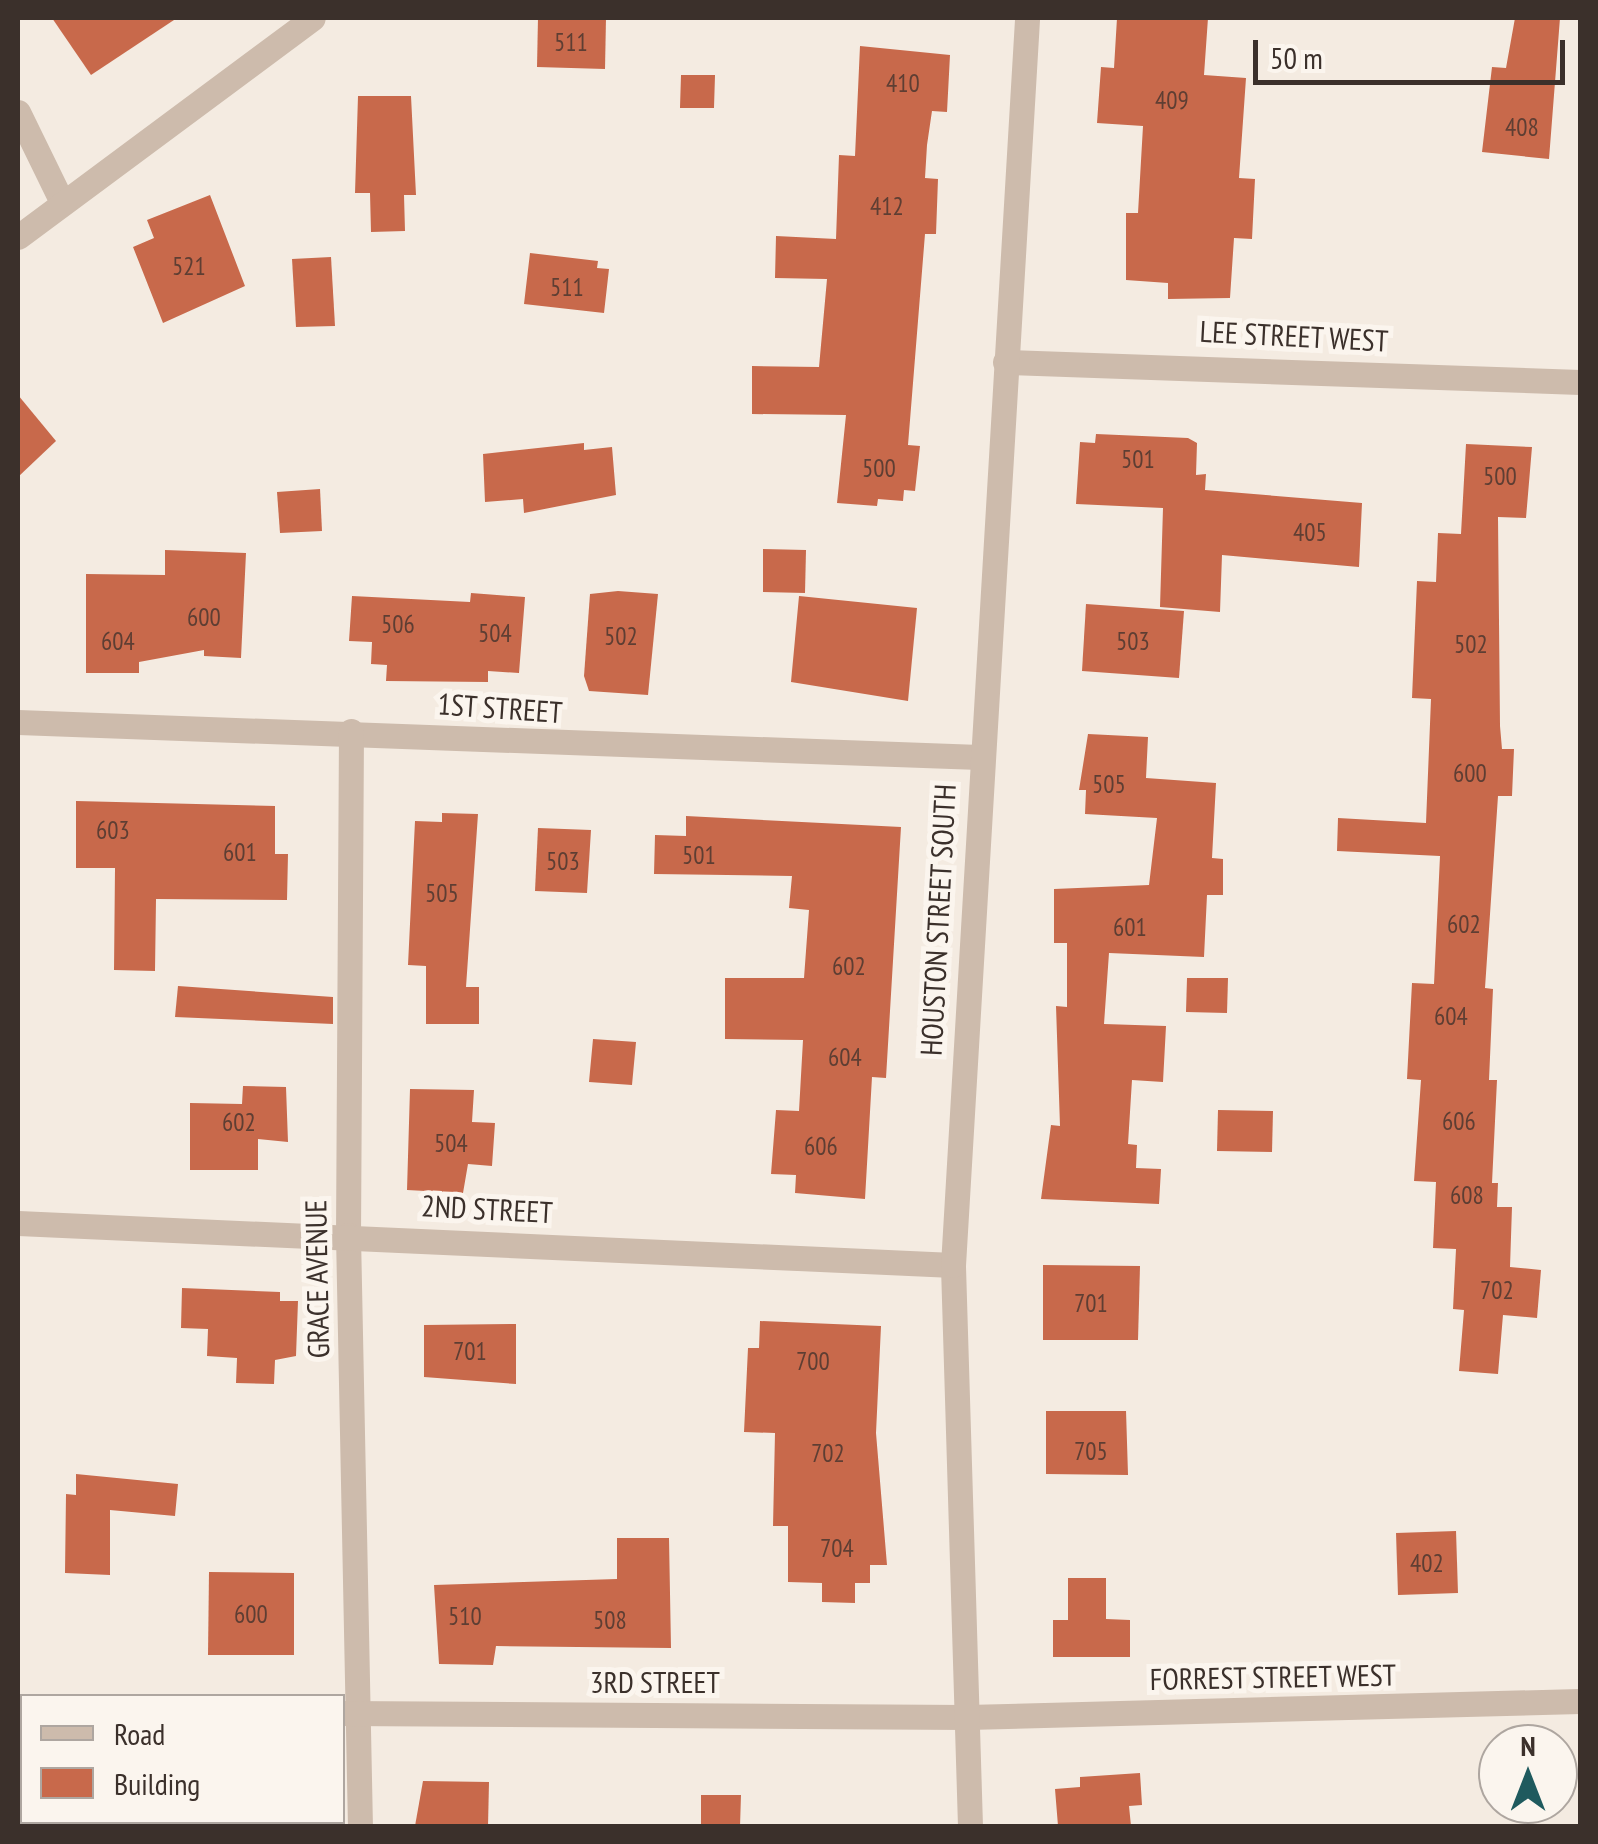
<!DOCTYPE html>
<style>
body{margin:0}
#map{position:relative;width:1598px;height:1844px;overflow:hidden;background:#f4ebe1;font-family:"PT Sans Narrow",sans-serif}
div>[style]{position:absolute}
.building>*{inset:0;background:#c8694b}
.minor>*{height:25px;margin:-12.5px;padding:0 12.5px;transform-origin:12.5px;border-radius:12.5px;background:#cdbbac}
.tertiary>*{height:25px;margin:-12.5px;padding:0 12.5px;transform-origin:12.5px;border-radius:12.5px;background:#cdbbac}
span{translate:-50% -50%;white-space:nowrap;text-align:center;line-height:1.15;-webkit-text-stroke:10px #fbf5ee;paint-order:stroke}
.number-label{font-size:25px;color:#5e3e33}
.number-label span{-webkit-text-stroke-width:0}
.street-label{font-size:30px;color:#3b302b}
.frame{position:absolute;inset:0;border:20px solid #3b302b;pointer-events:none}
.legend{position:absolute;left:20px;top:1694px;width:325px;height:130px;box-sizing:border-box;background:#fbf5ee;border:2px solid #aea6a0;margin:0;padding:12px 18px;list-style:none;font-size:30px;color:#3b302b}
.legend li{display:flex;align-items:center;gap:20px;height:50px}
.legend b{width:50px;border:2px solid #aea6a0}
.north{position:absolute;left:1478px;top:1724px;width:100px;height:100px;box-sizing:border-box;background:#fbf5ee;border:2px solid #aea6a0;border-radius:50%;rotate:0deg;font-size:28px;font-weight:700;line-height:40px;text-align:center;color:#3b302b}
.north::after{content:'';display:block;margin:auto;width:35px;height:45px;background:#1f5a5e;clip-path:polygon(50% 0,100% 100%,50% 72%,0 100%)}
.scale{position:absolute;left:1253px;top:40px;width:312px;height:45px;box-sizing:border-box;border:5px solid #3b302b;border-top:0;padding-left:12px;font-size:30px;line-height:35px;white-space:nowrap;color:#3b302b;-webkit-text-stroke:8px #fbf5ee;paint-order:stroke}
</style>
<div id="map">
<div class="building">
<div style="clip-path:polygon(52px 18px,177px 18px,91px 75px)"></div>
<div style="clip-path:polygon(538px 18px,606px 18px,605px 69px,537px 67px)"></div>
<div style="clip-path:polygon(1117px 18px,1208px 18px,1204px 75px,1246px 78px,1239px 178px,1255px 179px,1252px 239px,1234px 238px,1230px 298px,1168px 299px,1168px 283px,1126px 280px,1126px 213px,1138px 213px,1143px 126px,1097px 123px,1101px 67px,1114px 68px)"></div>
<div style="clip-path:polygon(1515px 18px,1560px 18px,1549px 159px,1482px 152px,1492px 67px,1506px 68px)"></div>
<div style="clip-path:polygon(860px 46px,950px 55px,947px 112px,932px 111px,927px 145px,925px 178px,938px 179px,936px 234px,925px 234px,908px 445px,920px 446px,915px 491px,904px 490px,903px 501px,878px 499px,877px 506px,837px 503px,846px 415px,752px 414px,752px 366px,819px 367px,827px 279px,775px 278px,776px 236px,836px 239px,839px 155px,855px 156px)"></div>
<div style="clip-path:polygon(681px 75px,715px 75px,714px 108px,680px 108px)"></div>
<div style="clip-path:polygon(358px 96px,411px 96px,416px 195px,404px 195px,405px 231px,371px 232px,370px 193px,355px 193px)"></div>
<div style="clip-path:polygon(210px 195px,245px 286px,163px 323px,133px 247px,154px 238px,147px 220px)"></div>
<div style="clip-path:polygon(530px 253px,598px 261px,597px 268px,609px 269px,604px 313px,524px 304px)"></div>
<div style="clip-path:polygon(331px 257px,335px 326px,296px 327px,292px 259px)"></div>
<div style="clip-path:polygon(18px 395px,56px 441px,18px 477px)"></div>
<div style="clip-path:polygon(1096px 434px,1188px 438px,1197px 443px,1196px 475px,1206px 474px,1205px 490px,1362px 503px,1359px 567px,1222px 555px,1220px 612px,1160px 607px,1163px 508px,1076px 504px,1080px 442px,1095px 443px)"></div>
<div style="clip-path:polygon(584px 443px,584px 450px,612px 447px,616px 495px,524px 513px,523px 499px,485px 502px,483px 454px)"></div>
<div style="clip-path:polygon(1466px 444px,1532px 447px,1526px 518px,1498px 517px,1500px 726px,1502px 749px,1514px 749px,1512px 796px,1498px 796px,1485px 988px,1493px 989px,1489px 1080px,1497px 1080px,1492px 1183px,1498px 1183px,1497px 1207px,1512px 1207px,1510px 1267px,1541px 1270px,1537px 1318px,1503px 1315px,1498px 1374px,1459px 1371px,1464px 1310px,1453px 1309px,1456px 1249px,1433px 1248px,1436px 1182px,1414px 1181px,1421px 1080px,1407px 1079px,1412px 983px,1434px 984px,1440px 856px,1337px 851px,1338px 818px,1426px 823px,1431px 699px,1412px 698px,1417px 581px,1436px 582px,1438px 533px,1461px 534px)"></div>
<div style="clip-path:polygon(320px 489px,322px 531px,280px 533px,277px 492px)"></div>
<div style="clip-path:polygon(763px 549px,806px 550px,805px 593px,763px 592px)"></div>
<div style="clip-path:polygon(165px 550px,246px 553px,241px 658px,204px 656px,204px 650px,139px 662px,139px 673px,86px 673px,86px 574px,165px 575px)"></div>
<div style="clip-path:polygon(618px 591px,658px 594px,648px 695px,589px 691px,584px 676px,590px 594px)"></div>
<div style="clip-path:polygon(471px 593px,525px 597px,519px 673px,488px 671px,488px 682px,386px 681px,387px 665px,371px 664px,372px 642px,349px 641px,352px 596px,470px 602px)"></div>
<div style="clip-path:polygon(799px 596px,917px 608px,908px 701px,791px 682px)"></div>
<div style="clip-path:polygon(1086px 604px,1184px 611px,1179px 678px,1082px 671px)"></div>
<div style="clip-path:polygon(1088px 734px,1148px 737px,1146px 778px,1216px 783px,1212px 858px,1223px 859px,1223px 895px,1207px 895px,1204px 957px,1109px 953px,1104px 1024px,1166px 1026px,1163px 1082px,1132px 1080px,1128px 1144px,1137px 1145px,1136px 1168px,1161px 1169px,1159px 1204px,1041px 1199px,1051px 1125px,1060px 1126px,1056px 1006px,1067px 1007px,1067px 943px,1054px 943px,1054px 889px,1149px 885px,1157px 818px,1085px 814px,1086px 790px,1079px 790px)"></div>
<div style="clip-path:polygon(76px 801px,275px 806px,275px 854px,288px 854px,287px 900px,156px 899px,155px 971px,114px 970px,115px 868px,76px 868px)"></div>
<div style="clip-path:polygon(442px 813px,478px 814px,466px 987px,479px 987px,479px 1024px,426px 1024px,426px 966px,408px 965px,415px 821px,442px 822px)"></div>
<div style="clip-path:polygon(686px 816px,901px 827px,886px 1078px,872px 1077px,865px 1199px,795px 1193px,796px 1175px,771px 1174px,776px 1110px,799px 1111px,803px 1040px,725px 1039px,725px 978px,804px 978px,809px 910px,789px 908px,792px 876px,654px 874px,655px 835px,686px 836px)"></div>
<div style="clip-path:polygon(538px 828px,591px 830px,587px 893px,535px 891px)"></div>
<div style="clip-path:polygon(1187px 978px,1228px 978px,1227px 1013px,1186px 1012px)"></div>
<div style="clip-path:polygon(178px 986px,333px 997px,333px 1024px,175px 1017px)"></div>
<div style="clip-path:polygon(593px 1039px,636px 1042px,632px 1085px,589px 1082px)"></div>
<div style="clip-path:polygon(243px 1086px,286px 1087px,288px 1142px,258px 1139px,258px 1170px,190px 1170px,190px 1103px,242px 1104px)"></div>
<div style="clip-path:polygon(410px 1089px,474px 1090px,472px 1122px,495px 1123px,492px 1166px,468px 1164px,463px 1193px,407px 1190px)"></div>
<div style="clip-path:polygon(1218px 1110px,1273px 1111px,1272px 1152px,1217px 1151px)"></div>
<div style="clip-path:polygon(1043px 1265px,1140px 1266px,1138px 1340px,1043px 1340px)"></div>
<div style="clip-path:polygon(182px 1288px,280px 1292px,280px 1301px,298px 1301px,296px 1356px,275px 1360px,274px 1384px,236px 1383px,237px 1358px,207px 1356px,208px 1329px,181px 1328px)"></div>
<div style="clip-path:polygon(760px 1321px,881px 1326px,876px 1433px,887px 1565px,870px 1565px,870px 1583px,855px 1583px,855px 1603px,822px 1602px,822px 1583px,788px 1582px,788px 1526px,773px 1526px,775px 1433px,744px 1432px,748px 1348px,759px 1348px)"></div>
<div style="clip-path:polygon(516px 1324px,516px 1384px,424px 1377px,424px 1325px)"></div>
<div style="clip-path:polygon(1046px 1411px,1126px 1411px,1128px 1475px,1046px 1474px)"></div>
<div style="clip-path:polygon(76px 1474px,178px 1484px,175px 1516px,110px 1510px,110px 1575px,65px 1573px,66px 1494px,76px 1495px)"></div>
<div style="clip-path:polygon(1456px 1531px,1458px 1593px,1398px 1595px,1396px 1533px)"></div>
<div style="clip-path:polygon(617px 1538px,669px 1538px,671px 1648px,496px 1646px,493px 1665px,439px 1664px,434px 1585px,617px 1579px)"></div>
<div style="clip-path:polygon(209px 1572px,294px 1573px,294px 1655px,208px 1655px)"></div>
<div style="clip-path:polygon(1068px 1578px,1106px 1578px,1106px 1619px,1130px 1620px,1130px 1657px,1053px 1657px,1053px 1620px,1068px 1620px)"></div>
<div style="clip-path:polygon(1140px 1773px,1142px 1805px,1129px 1806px,1131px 1826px,1058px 1826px,1055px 1789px,1080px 1787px,1080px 1777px)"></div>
<div style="clip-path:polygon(423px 1781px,489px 1782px,488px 1826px,415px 1826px)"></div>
<div style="clip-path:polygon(701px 1795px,741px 1795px,740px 1826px,701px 1826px)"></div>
</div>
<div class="minor">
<div style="left:18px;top:112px;width:98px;rotate:64deg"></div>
<div style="left:1005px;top:362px;width:575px;rotate:1.99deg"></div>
<div style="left:18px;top:722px;width:962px;rotate:2.09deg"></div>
<div style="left:351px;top:731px;width:504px;rotate:90.34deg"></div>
<div style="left:348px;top:1235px;width:591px;rotate:88.84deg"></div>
<div style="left:18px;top:1223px;width:936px;rotate:2.57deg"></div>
</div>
<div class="tertiary">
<div style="left:18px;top:237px;width:367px;rotate:-36.6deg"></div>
<div style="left:18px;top:1711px;width:4px"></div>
<div style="left:342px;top:1713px;width:625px;rotate:0.37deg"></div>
<div style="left:967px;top:1717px;width:613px;rotate:-1.5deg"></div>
<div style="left:970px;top:1826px;width:561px;rotate:-91.74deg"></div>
<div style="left:953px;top:1265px;width:1249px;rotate:-86.6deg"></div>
</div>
<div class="number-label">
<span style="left:571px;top:42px">511</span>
<span style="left:903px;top:83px">410</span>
<span style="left:1172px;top:100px">409</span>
<span style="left:1522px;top:127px">408</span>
<span style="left:887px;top:206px">412</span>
<span style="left:189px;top:266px">521</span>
<span style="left:567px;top:287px">511</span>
<span style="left:1138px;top:459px">501</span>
<span style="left:879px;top:468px">500</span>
<span style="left:1500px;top:476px">500</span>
<span style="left:1310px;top:532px">405</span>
<span style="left:204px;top:617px">600</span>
<span style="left:398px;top:624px">506</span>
<span style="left:495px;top:633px">504</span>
<span style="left:621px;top:636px">502</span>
<span style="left:118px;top:641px">604</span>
<span style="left:1133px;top:641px">503</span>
<span style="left:1471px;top:644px">502</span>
<span style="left:1470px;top:773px">600</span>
<span style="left:1109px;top:784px">505</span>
<span style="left:113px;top:830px">603</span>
<span style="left:240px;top:852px">601</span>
<span style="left:699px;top:855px">501</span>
<span style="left:563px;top:861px">503</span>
<span style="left:442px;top:893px">505</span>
<span style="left:1464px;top:924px">602</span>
<span style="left:1130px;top:927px">601</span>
<span style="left:849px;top:966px">602</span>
<span style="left:1451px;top:1016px">604</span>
<span style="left:845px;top:1057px">604</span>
<span style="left:1459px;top:1121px">606</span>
<span style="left:239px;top:1122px">602</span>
<span style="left:451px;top:1143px">504</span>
<span style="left:821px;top:1146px">606</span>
<span style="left:1467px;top:1195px">608</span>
<span style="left:1497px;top:1290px">702</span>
<span style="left:1091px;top:1303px">701</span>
<span style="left:470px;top:1351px">701</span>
<span style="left:813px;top:1361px">700</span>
<span style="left:1091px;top:1451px">705</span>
<span style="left:828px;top:1453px">702</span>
<span style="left:837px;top:1548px">704</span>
<span style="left:1427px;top:1563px">402</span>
<span style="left:251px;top:1614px">600</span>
<span style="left:465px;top:1616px">510</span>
<span style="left:610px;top:1620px">508</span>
</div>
<div class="street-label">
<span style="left:1294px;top:336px;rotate:3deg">LEE STREET WEST</span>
<span style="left:500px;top:708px;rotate:4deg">1ST STREET</span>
<span style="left:938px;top:920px;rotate:-87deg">HOUSTON STREET SOUTH</span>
<span style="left:487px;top:1209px;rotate:3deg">2ND STREET</span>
<span style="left:317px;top:1279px;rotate:-91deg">GRACE AVENUE</span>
<span style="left:1273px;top:1677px;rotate:-1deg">FORREST STREET WEST</span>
<span style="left:655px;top:1682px">3RD STREET</span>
</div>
<div class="frame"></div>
<ul class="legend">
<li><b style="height:12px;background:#cdbbac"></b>Road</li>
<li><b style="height:28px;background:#c8694b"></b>Building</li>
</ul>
<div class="north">N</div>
<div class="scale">50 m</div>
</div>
